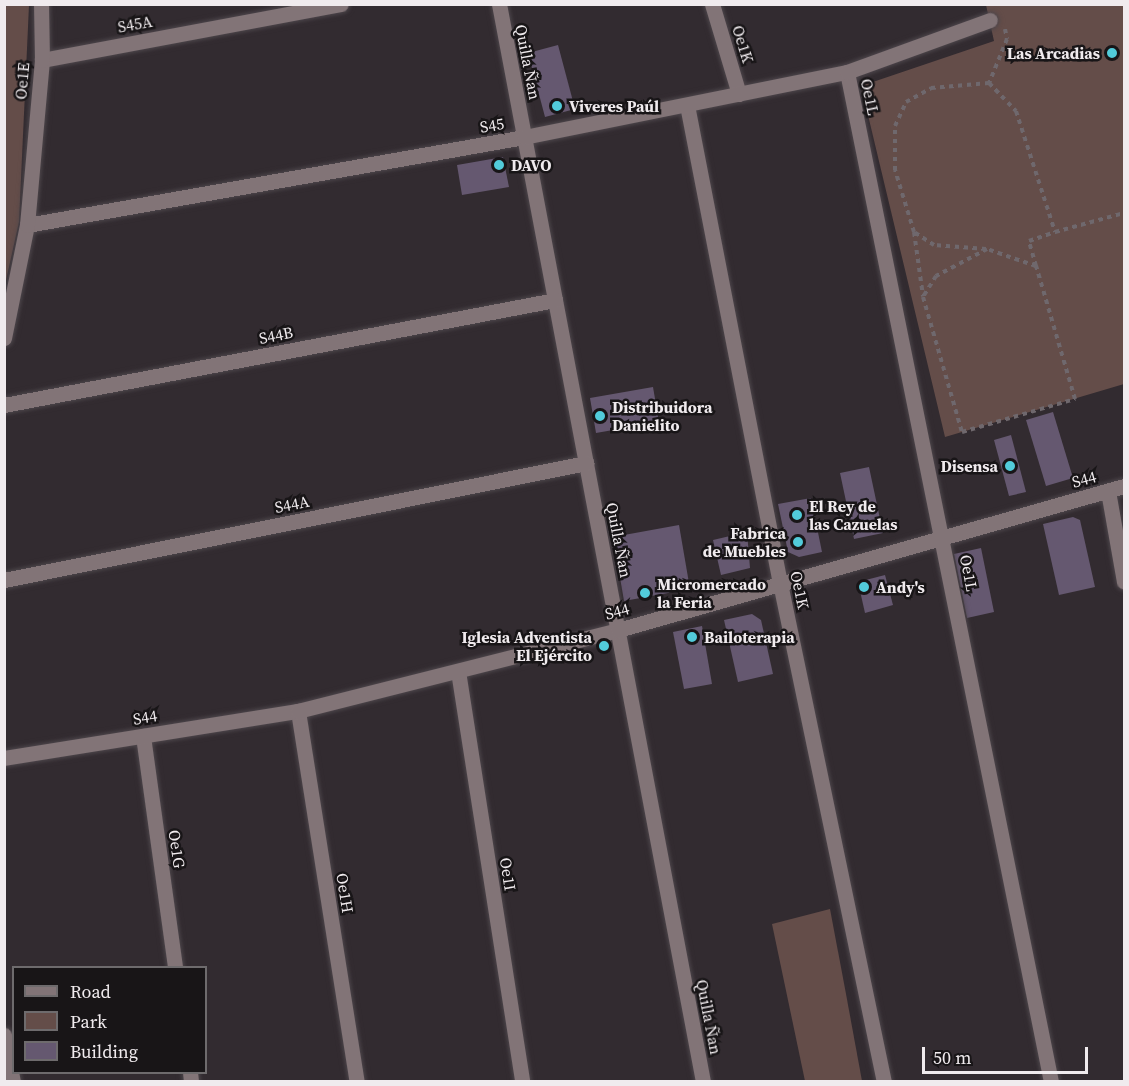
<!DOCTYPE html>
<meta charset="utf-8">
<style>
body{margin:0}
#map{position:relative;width:1129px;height:1086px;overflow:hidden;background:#322b30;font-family:"Source Serif 4",serif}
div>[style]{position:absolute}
.green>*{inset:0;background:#644d49}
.building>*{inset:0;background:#655870}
.path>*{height:4px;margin-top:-2px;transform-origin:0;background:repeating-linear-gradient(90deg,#6f686d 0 4.5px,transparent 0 9px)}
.roads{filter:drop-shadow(0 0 2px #4d464b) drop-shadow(0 0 2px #4d464b)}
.minor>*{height:15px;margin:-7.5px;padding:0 7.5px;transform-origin:7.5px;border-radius:7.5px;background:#827477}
.dots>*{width:16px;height:16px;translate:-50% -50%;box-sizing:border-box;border:3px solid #181517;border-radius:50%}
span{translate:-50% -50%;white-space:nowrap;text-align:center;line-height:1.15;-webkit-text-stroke:5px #181517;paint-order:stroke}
.street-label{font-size:16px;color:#f0ebee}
.poi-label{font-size:16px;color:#f0ebee;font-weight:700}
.right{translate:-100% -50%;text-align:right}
.left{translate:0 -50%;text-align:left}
.frame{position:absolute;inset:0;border:6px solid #f0ebee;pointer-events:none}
.legend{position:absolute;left:12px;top:966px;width:195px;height:108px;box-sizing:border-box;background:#181517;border:2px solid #6e6b6d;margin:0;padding:8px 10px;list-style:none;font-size:18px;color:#f0ebee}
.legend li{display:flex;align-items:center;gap:12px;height:30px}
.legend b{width:30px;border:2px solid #6e6b6d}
.scale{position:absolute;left:922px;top:1047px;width:166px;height:27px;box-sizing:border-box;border:3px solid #f0ebee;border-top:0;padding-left:8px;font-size:18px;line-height:21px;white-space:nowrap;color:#f0ebee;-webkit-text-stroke:4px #181517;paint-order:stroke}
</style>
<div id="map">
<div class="green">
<div style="clip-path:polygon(5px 4px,29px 5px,19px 222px,5px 285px)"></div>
<div style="clip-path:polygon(1085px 4px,1124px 5px,1124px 384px,945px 437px,861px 86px,994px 41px,986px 5px)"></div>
<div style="clip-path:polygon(830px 909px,846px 994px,862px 1081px,805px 1081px,772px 924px)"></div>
</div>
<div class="building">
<div style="clip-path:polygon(558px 45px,575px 109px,545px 117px,528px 53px)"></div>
<div style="clip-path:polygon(503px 157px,509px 187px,462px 195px,457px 165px)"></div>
<div style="clip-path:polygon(653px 387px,659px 422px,596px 433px,590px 398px)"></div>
<div style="clip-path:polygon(1053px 412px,1073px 478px,1046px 486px,1026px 420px)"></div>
<div style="clip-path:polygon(1011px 435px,1026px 492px,1009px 496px,994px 440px)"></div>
<div style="clip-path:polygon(869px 467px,883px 533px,854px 539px,840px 473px)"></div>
<div style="clip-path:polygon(811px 498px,822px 552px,799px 557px,788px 552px,778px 504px)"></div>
<div style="clip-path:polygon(1073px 517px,1080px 520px,1095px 587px,1059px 595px,1043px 524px)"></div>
<div style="clip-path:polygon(679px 525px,690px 589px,624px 601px,613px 537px)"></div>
<div style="clip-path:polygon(747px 532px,750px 568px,721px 575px,713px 540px)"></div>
<div style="clip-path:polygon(981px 548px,994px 612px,967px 618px,954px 554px)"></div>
<div style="clip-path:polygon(885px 575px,893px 605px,865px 613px,858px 582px)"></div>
<div style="clip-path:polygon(752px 614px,761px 620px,773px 674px,738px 682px,724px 620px)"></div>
<div style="clip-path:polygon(702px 626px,712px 684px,684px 689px,673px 632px)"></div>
</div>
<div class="path">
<div style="left:1005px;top:29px;width:10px;rotate:79deg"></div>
<div style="left:1007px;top:39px;width:48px;rotate:112.2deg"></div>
<div style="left:989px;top:83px;width:39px;rotate:46deg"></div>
<div style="left:1016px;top:111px;width:127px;rotate:72.1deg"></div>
<div style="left:1055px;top:232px;width:72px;rotate:-15.4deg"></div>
<div style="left:914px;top:232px;width:65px;rotate:82deg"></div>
<div style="left:986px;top:249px;width:52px;rotate:-175.6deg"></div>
<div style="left:934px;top:245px;width:24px;rotate:-147deg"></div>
<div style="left:914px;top:232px;width:65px;rotate:-107deg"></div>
<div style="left:895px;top:170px;width:44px;rotate:-90deg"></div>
<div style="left:895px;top:126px;width:26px;rotate:-65deg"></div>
<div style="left:906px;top:102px;width:29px;rotate:-29deg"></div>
<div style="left:931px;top:88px;width:58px;rotate:-4.9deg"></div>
<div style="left:1036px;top:266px;width:52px;rotate:-160.9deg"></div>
<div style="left:987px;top:249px;width:58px;rotate:152.1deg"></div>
<div style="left:936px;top:276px;width:25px;rotate:122deg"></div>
<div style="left:923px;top:297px;width:141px;rotate:73.9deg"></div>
<div style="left:962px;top:432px;width:118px;rotate:-16.3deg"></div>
<div style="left:1075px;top:399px;width:139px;rotate:-106.3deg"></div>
<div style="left:1036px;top:266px;width:26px;rotate:-106deg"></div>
<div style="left:1029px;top:241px;width:28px;rotate:-19deg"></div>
</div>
<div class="roads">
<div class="minor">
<div style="left:499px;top:4px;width:1097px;rotate:79.28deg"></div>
<div style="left:712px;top:4px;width:94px;rotate:73.3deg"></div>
<div style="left:42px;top:60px;width:304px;rotate:-10.6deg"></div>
<div style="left:847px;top:72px;width:1030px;rotate:78.58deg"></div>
<div style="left:687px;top:105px;width:487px;rotate:79deg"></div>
<div style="left:780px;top:583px;width:510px;rotate:78.23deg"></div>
<div style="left:27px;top:225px;width:505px;rotate:-10.04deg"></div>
<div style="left:524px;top:137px;width:329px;rotate:-11.4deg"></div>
<div style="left:847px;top:72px;width:152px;rotate:-20deg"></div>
<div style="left:4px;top:338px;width:115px;rotate:-78.5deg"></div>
<div style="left:27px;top:225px;width:166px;rotate:-84.8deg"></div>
<div style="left:42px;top:60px;width:56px;rotate:-91deg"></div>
<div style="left:4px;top:405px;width:561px;rotate:-10.79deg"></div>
<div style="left:1108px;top:491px;width:92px;rotate:80deg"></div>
<div style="left:4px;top:580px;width:594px;rotate:-11.37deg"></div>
<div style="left:458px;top:671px;width:416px;rotate:81.1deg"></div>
<div style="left:298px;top:711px;width:376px;rotate:81deg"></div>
<div style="left:143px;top:736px;width:234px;rotate:82.1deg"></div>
<div style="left:4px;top:758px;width:298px;rotate:-9.1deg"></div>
<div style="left:298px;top:711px;width:330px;rotate:-14.2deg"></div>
<div style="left:618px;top:630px;width:526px;rotate:-15.89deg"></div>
<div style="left:4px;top:1035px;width:48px;rotate:79.2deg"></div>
<div style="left:190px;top:1072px;width:10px;rotate:84deg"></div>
</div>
</div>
<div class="dots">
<div style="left:1112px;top:53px;background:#52cbda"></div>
<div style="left:557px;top:106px;background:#52cbda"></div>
<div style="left:499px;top:165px;background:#52cbda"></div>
<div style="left:600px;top:416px;background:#52cbda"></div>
<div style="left:1010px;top:466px;background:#52cbda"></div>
<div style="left:797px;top:515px;background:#52cbda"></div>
<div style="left:798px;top:542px;background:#52cbda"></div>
<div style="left:864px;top:587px;background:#52cbda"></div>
<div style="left:645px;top:593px;background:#52cbda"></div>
<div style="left:692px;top:637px;background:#52cbda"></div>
<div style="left:604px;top:646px;background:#52cbda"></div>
</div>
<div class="street-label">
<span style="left:135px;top:24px;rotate:-10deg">S45A</span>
<span style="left:743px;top:44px;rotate:73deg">Oe1K</span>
<span style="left:528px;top:62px;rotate:79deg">Quilla Ñan</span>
<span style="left:22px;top:81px;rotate:-85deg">Oe1E</span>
<span style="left:870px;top:97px;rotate:78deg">Oe1L</span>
<span style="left:492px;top:125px;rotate:-10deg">S45</span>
<span style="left:276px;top:335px;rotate:-11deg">S44B</span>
<span style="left:1084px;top:479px;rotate:-15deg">S44</span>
<span style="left:292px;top:504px;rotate:-11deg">S44A</span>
<span style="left:619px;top:540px;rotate:79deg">Quilla Ñan</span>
<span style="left:969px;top:573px;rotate:79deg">Oe1L</span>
<span style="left:800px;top:590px;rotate:78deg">Oe1K</span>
<span style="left:617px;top:611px;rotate:-15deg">S44</span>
<span style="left:145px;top:717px;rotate:-9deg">S44</span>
<span style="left:177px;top:849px;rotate:82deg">Oe1G</span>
<span style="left:508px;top:874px;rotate:81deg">Oe1I</span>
<span style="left:345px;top:893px;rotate:81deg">Oe1H</span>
<span style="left:709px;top:1017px;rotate:79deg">Quilla Ñan</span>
</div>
<div class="poi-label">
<span class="right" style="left:1100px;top:53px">Las Arcadias</span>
<span class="left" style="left:569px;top:106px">Viveres Paúl</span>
<span class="left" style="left:511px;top:165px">DAVO</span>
<span class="left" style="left:612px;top:416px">Distribuidora<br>Danielito</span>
<span class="right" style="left:998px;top:466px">Disensa</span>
<span class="left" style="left:809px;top:515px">El Rey de<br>las Cazuelas</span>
<span class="right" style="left:786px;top:542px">Fabrica<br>de Muebles</span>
<span class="left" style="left:657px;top:593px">Micromercado<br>la Feria</span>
<span class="left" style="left:876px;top:587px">Andy's</span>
<span class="right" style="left:592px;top:646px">Iglesia Adventista<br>El Ejército</span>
<span class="left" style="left:704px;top:637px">Bailoterapia</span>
</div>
<div class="frame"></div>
<ul class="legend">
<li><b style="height:8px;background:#827477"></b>Road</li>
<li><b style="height:16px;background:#644d49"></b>Park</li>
<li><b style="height:16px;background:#655870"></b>Building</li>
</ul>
<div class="scale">50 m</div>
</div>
